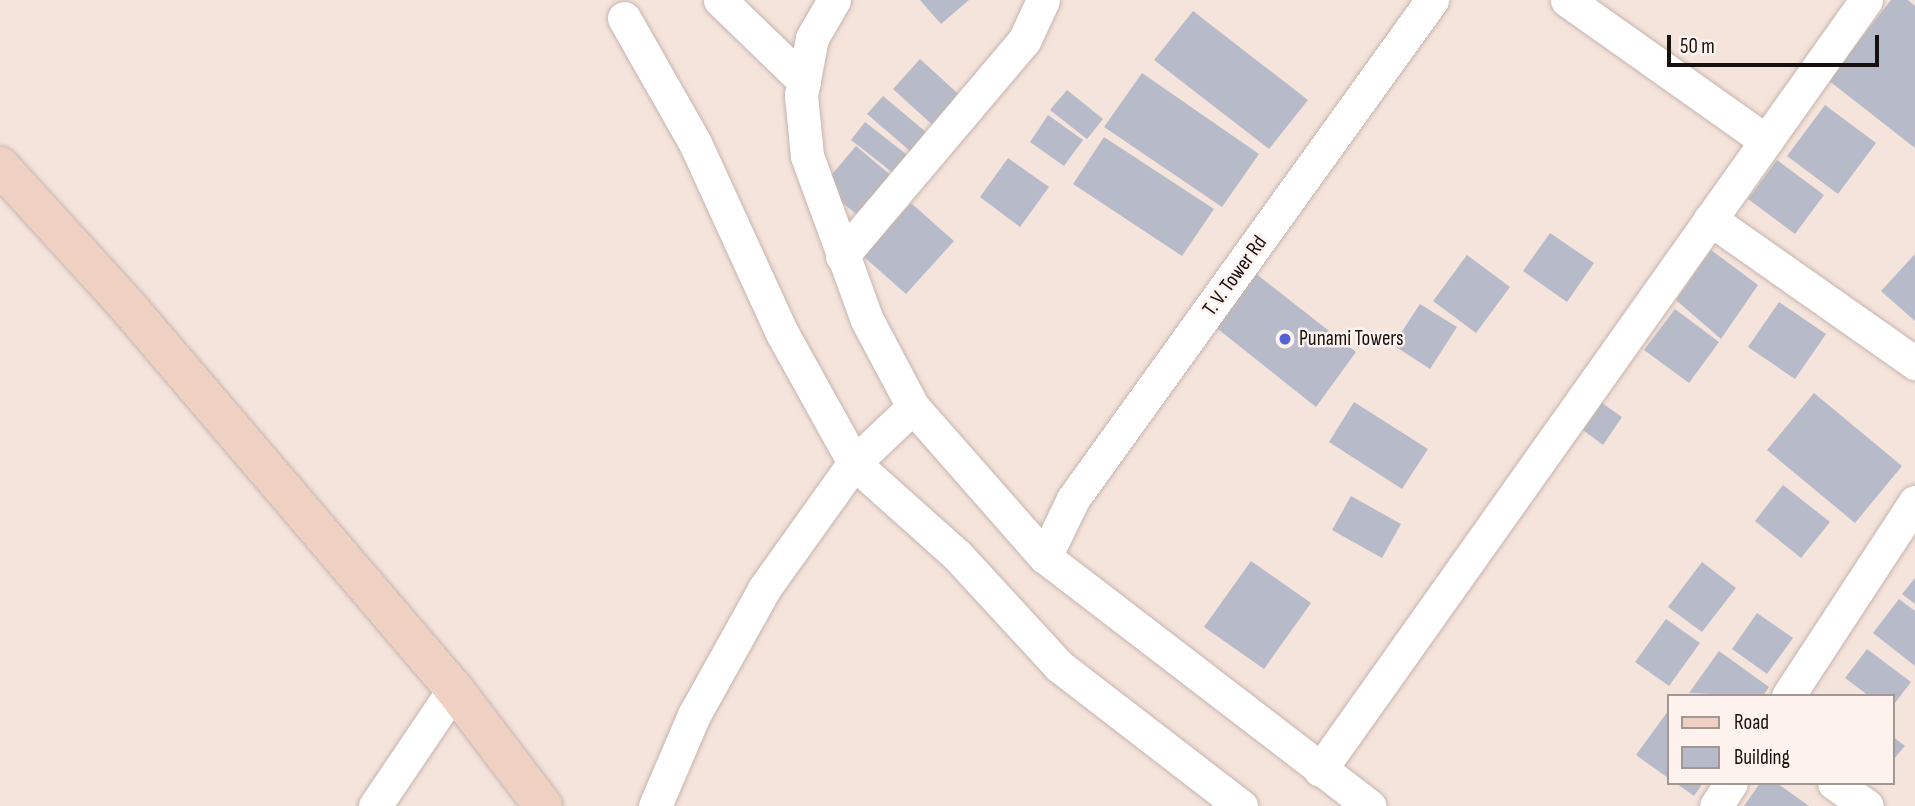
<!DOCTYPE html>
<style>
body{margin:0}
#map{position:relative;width:1915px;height:806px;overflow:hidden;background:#f5e4dc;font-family:"Sofia Sans Condensed",sans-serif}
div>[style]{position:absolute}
.building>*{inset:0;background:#b7bbc9}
.roads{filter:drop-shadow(0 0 2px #c6b5ae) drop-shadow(0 0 2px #c6b5ae)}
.minor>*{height:33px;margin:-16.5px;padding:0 16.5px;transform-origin:16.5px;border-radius:16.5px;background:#fff}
.secondary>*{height:38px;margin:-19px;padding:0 19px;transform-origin:19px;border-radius:19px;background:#efd1c3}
.dots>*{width:19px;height:19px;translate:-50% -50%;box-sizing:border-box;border:4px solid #fdf2ee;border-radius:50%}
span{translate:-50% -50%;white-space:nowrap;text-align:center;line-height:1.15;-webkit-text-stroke:5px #fdf2ee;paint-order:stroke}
.street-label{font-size:21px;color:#16100e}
.poi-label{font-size:21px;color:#16100e}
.left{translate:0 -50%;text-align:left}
.legend{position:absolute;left:1667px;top:694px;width:228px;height:91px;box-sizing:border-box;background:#fdf2ee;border:2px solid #a19894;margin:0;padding:9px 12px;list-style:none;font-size:21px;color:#16100e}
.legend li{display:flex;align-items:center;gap:14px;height:35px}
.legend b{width:35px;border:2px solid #a19894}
.scale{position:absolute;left:1667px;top:35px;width:212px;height:32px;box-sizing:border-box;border:4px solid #16100e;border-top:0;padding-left:9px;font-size:21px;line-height:24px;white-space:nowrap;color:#16100e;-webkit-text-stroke:5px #fdf2ee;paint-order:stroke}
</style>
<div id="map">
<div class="building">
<div style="clip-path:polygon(920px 0,969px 0,941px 24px)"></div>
<div style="clip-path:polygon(1891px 0,1908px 0,1915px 6px,1915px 148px,1828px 80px)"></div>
<div style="clip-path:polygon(1193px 11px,1308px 100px,1269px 149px,1154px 60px)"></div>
<div style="clip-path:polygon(920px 59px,965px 100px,938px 130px,893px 89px)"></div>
<div style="clip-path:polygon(1142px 73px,1259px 154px,1222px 207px,1104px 127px)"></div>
<div style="clip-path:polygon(1067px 90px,1103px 119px,1087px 139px,1050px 110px)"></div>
<div style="clip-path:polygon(883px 96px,933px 138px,917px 157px,867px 114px)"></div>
<div style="clip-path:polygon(1825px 105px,1876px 143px,1838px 194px,1787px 156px)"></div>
<div style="clip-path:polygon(1048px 115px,1083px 140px,1064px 166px,1030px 142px)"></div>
<div style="clip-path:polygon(865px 122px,911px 158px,897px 176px,851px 140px)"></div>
<div style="clip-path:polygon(1104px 137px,1214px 209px,1182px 256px,1073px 184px)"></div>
<div style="clip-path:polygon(856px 146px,894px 178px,861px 218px,822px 186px)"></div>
<div style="clip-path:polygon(1008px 158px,1049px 187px,1020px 227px,980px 197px)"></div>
<div style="clip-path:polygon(1777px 160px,1824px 195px,1795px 234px,1748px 199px)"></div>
<div style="clip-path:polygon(911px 203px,954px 241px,906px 294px,863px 256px)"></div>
<div style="clip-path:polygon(1550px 233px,1594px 263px,1567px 302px,1523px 271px)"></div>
<div style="clip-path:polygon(1711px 250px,1758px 285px,1721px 339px,1676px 300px)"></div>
<div style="clip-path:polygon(1915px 254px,1915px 321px,1881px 291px)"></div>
<div style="clip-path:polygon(1467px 255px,1510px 287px,1476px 333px,1433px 301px)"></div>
<div style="clip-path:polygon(1255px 273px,1356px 352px,1316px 407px,1214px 326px)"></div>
<div style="clip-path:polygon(1779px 302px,1826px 334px,1795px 379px,1748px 347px)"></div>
<div style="clip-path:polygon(1420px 304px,1457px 327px,1430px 369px,1393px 345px)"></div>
<div style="clip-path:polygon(1675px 309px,1719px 342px,1689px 383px,1644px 350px)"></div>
<div style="clip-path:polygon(1814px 393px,1902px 466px,1855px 523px,1767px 450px)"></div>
<div style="clip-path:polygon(1354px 402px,1428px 449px,1402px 489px,1329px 442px)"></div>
<div style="clip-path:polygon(1602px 403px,1622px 417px,1603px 445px,1583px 430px)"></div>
<div style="clip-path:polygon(1783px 485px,1830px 522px,1801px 558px,1755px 521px)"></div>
<div style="clip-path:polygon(1351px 496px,1401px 524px,1382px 558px,1332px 530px)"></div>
<div style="clip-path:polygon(1251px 561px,1311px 603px,1264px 669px,1204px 627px)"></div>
<div style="clip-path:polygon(1702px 562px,1736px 588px,1702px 632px,1668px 607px)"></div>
<div style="clip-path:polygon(1915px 578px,1915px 604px,1902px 594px)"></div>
<div style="clip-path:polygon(1899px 599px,1915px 611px,1915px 666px,1873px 633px)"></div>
<div style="clip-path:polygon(1757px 613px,1793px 638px,1767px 674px,1732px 649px)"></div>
<div style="clip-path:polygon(1666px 619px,1700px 643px,1669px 686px,1635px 662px)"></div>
<div style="clip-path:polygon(1867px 649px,1911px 682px,1892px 707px,1892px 696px,1869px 696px,1845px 678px)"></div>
<div style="clip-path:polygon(1719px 651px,1769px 687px,1763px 696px,1689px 693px)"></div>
<div style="clip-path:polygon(1668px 711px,1668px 778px,1636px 755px)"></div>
<div style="clip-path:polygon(1892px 736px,1905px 746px,1892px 761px)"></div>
<div style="clip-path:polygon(1676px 783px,1703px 783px,1694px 796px)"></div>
<div style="clip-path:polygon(1760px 783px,1777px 783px,1809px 806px,1744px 806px)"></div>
</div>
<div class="roads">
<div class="minor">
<div style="left:720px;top:0;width:117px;rotate:44deg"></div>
<div style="left:834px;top:0;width:44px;rotate:120.1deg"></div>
<div style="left:812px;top:38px;width:58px;rotate:100.9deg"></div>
<div style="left:801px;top:95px;width:61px;rotate:84.4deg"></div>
<div style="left:807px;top:156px;width:175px;rotate:69.9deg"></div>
<div style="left:867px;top:320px;width:98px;rotate:62.1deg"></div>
<div style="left:913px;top:407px;width:200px;rotate:48.7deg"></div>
<div style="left:1045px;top:557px;width:409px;rotate:37.5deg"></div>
<div style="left:1567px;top:0;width:244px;rotate:35.3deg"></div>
<div style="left:624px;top:18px;width:144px;rotate:60.4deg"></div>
<div style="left:695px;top:143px;width:209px;rotate:65.4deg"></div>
<div style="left:782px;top:333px;width:149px;rotate:61deg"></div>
<div style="left:854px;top:463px;width:138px;rotate:41.8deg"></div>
<div style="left:957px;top:555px;width:151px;rotate:47.4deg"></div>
<div style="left:1059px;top:666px;width:230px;rotate:37.6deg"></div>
<div style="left:1710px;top:219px;width:251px;rotate:35.1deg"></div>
<div style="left:842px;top:256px;width:282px;rotate:-49.8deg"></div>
<div style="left:1024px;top:41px;width:45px;rotate:-65.1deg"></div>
<div style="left:1045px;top:557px;width:64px;rotate:-64.2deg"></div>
<div style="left:1073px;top:499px;width:615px;rotate:-54.27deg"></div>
<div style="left:1788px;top:696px;width:232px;rotate:-56.8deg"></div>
<div style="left:1320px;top:770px;width:944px;rotate:-54.66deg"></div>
<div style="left:1834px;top:783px;width:40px;rotate:34.9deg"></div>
<div style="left:375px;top:806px;width:141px;rotate:-56deg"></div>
<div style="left:655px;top:806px;width:99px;rotate:-66.8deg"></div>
<div style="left:694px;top:715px;width:144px;rotate:-60.9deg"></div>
<div style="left:764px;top:589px;width:155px;rotate:-54.5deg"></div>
<div style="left:854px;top:463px;width:81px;rotate:-43.5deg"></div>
<div style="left:1716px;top:806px;width:27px;rotate:-57deg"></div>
</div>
<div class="secondary">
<div style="left:0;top:166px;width:192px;rotate:47.7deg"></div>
<div style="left:129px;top:308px;width:501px;rotate:49.54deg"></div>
<div style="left:454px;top:689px;width:147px;rotate:52.7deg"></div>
</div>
</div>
<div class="dots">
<div style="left:1285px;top:339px;background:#5461d7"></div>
</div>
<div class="street-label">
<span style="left:1235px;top:276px;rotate:-54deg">T. V. Tower Rd</span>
</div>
<div class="poi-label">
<span class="left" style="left:1299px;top:339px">Punami Towers</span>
</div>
<ul class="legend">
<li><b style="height:9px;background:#efd1c3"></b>Road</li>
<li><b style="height:19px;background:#b7bbc9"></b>Building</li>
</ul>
<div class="scale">50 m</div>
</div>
